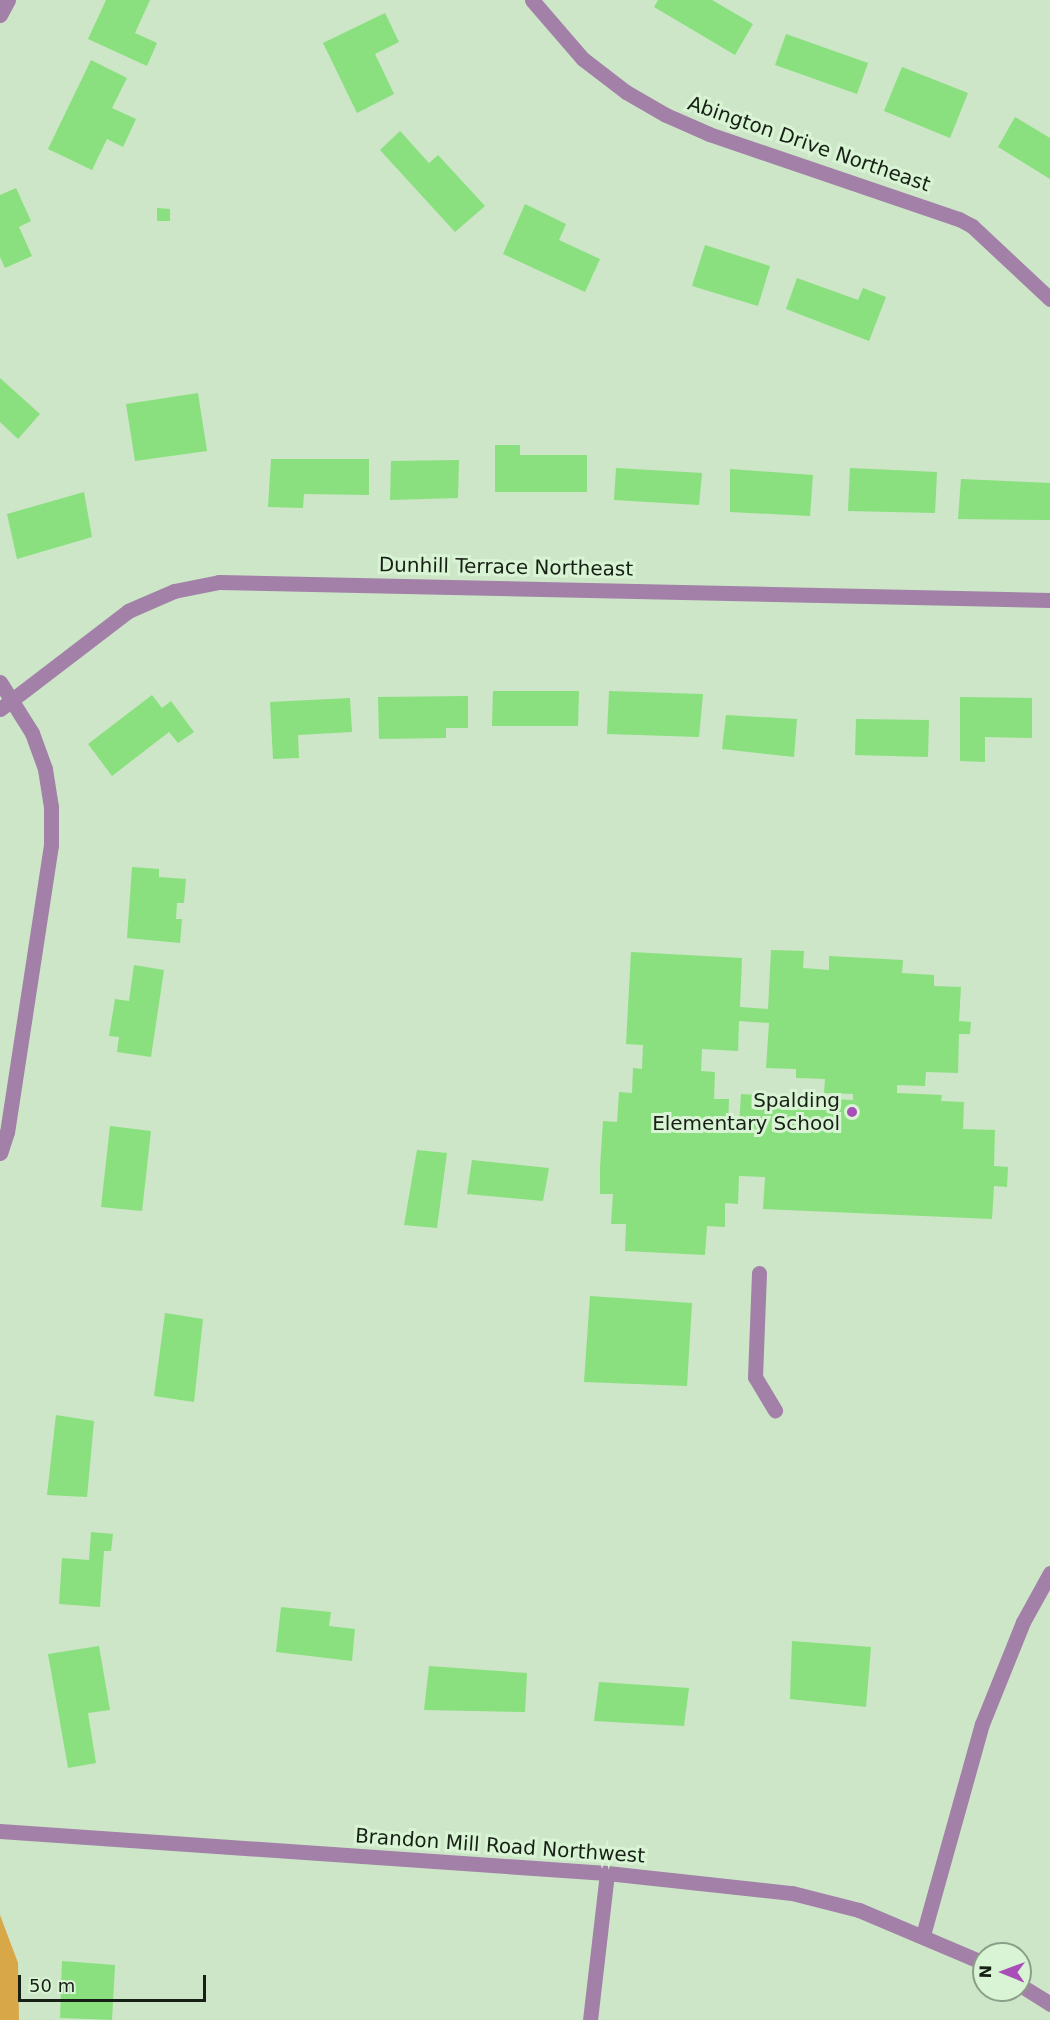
<!DOCTYPE html>
<style>
body{margin:0}
#map{position:relative;width:1050px;height:2020px;overflow:hidden;background:#cce6c7;font-family:"DejaVu Sans",sans-serif}
div>[style]{position:absolute}
.forest>*{inset:0;background:#d8a748}
.building>*{inset:0;background:#8ae07e}
.service>*{height:15px;margin:-7.5px;padding:0 7.5px;transform-origin:7.5px;border-radius:7.5px;background:#a280a8}
.minor>*{height:15px;margin:-7.5px;padding:0 7.5px;transform-origin:7.5px;border-radius:7.5px;background:#a280a8}
.dots>*{width:16px;height:16px;translate:-50% -50%;box-sizing:border-box;border:3px solid #d9f4d4;border-radius:50%}
span{translate:-50% -50%;white-space:nowrap;text-align:center;line-height:1.15;-webkit-text-stroke:6px #d9f4d4;paint-order:stroke}
.street-label{font-size:20px;color:#172015}
.poi-label{font-size:20px;color:#172015}
.right{translate:-100% -50%;text-align:right}
.north{position:absolute;left:972px;top:1942px;width:60px;height:60px;box-sizing:border-box;background:#d9f4d4;border:2px solid #8b9f88;border-radius:50%;rotate:271deg;font-size:16px;font-weight:700;line-height:24px;text-align:center;color:#172015}
.north::after{content:'';display:block;margin:auto;width:21px;height:27px;background:#a94eb9;clip-path:polygon(50% 0,100% 100%,50% 72%,0 100%)}
.scale{position:absolute;left:18px;top:1975px;width:188px;height:27px;box-sizing:border-box;border:3px solid #172015;border-top:0;padding-left:8px;font-size:18px;line-height:21px;white-space:nowrap;color:#172015;-webkit-text-stroke:4px #d9f4d4;paint-order:stroke}
</style>
<div id="map">
<div class="forest">
<div style="clip-path:polygon(0 1915px,18px 1963px,19px 2020px,0 2020px)"></div>
</div>
<div class="building">
<div style="clip-path:polygon(106px 0,150px 0,135px 33px,157px 43px,147px 66px,88px 39px)"></div>
<div style="clip-path:polygon(658px 0,712px 0,753px 24px,735px 55px,654px 7px)"></div>
<div style="clip-path:polygon(385px 13px,399px 42px,375px 54px,394px 94px,357px 113px,323px 43px)"></div>
<div style="clip-path:polygon(786px 34px,868px 63px,857px 94px,775px 65px)"></div>
<div style="clip-path:polygon(91px 60px,127px 78px,112px 108px,136px 119px,123px 147px,107px 139px,92px 170px,48px 149px)"></div>
<div style="clip-path:polygon(902px 67px,968px 93px,950px 138px,884px 111px)"></div>
<div style="clip-path:polygon(1015px 117px,1050px 138px,1050px 179px,998px 147px)"></div>
<div style="clip-path:polygon(400px 131px,429px 163px,438px 155px,485px 206px,455px 232px,380px 150px)"></div>
<div style="clip-path:polygon(16px 188px,31px 221px,19px 227px,32px 256px,5px 268px,0 257px,0 195px)"></div>
<div style="clip-path:polygon(525px 204px,566px 224px,559px 240px,600px 259px,585px 292px,503px 254px)"></div>
<div style="clip-path:polygon(157px 208px,170px 209px,170px 221px,157px 221px)"></div>
<div style="clip-path:polygon(705px 245px,770px 266px,758px 306px,692px 286px)"></div>
<div style="clip-path:polygon(797px 278px,858px 300px,863px 288px,886px 297px,869px 341px,786px 309px)"></div>
<div style="clip-path:polygon(0 378px,40px 414px,18px 439px,0 422px)"></div>
<div style="clip-path:polygon(198px 393px,207px 451px,135px 461px,126px 404px)"></div>
<div style="clip-path:polygon(495px 445px,520px 445px,520px 455px,587px 455px,587px 492px,495px 492px)"></div>
<div style="clip-path:polygon(271px 459px,369px 459px,369px 495px,304px 494px,303px 508px,268px 507px)"></div>
<div style="clip-path:polygon(459px 460px,458px 498px,390px 500px,391px 461px)"></div>
<div style="clip-path:polygon(616px 468px,702px 473px,699px 505px,614px 500px)"></div>
<div style="clip-path:polygon(850px 468px,937px 472px,935px 513px,848px 511px)"></div>
<div style="clip-path:polygon(730px 469px,813px 475px,810px 516px,730px 512px)"></div>
<div style="clip-path:polygon(961px 479px,1050px 483px,1050px 520px,958px 519px)"></div>
<div style="clip-path:polygon(84px 492px,92px 537px,17px 559px,7px 514px)"></div>
<div style="clip-path:polygon(493px 691px,579px 691px,578px 726px,492px 726px)"></div>
<div style="clip-path:polygon(609px 691px,703px 694px,699px 737px,607px 734px)"></div>
<div style="clip-path:polygon(152px 695px,162px 708px,171px 701px,194px 732px,178px 743px,169px 732px,112px 776px,88px 744px)"></div>
<div style="clip-path:polygon(468px 696px,468px 728px,446px 728px,446px 738px,379px 739px,378px 697px)"></div>
<div style="clip-path:polygon(960px 697px,1032px 698px,1032px 738px,985px 737px,985px 762px,960px 761px)"></div>
<div style="clip-path:polygon(350px 698px,352px 732px,298px 735px,299px 758px,273px 759px,270px 702px)"></div>
<div style="clip-path:polygon(726px 715px,797px 719px,794px 757px,722px 749px)"></div>
<div style="clip-path:polygon(856px 719px,929px 720px,928px 757px,855px 755px)"></div>
<div style="clip-path:polygon(132px 867px,159px 869px,159px 877px,186px 879px,184px 903px,177px 903px,176px 919px,182px 919px,180px 943px,127px 938px)"></div>
<div style="clip-path:polygon(evenodd,771px 950px,804px 951px,803px 968px,829px 970px,829px 956px,903px 960px,902px 973px,934px 975px,934px 986px,961px 987px,959px 1021px,971px 1022px,970px 1034px,959px 1034px,958px 1073px,926px 1072px,925px 1086px,897px 1085px,897px 1093px,942px 1095px,941px 1101px,964px 1102px,963px 1129px,995px 1130px,994px 1166px,1008px 1167px,1007px 1187px,994px 1186px,992px 1219px,763px 1209px,765px 1177px,739px 1176px,738px 1204px,725px 1203px,725px 1227px,707px 1226px,705px 1255px,625px 1251px,626px 1224px,611px 1224px,613px 1194px,600px 1194px,600px 1167px,603px 1121px,617px 1122px,619px 1092px,632px 1093px,633px 1068px,642px 1069px,643px 1045px,626px 1044px,631px 952px,742px 958px,740px 1007px,768px 1009px,771px 950px,739px 1021px,769px 1023px,766px 1068px,796px 1069px,796px 1078px,825px 1079px,824px 1093px,853px 1094px,853px 1100px,741px 1094px,739px 1126px,728px 1126px,729px 1099px,714px 1099px,715px 1072px,701px 1071px,702px 1049px,738px 1051px,739px 1021px)"></div>
<div style="clip-path:polygon(134px 965px,164px 970px,151px 1057px,117px 1052px,119px 1037px,109px 1036px,115px 999px,129px 1001px)"></div>
<div style="clip-path:polygon(110px 1126px,151px 1131px,142px 1211px,101px 1207px)"></div>
<div style="clip-path:polygon(417px 1150px,447px 1153px,437px 1228px,404px 1225px)"></div>
<div style="clip-path:polygon(472px 1160px,549px 1168px,543px 1201px,467px 1194px)"></div>
<div style="clip-path:polygon(590px 1296px,692px 1303px,687px 1386px,584px 1382px)"></div>
<div style="clip-path:polygon(165px 1313px,203px 1319px,194px 1402px,154px 1396px)"></div>
<div style="clip-path:polygon(56px 1415px,94px 1421px,87px 1497px,47px 1495px)"></div>
<div style="clip-path:polygon(91px 1532px,113px 1534px,111px 1551px,104px 1551px,100px 1607px,59px 1604px,62px 1558px,89px 1560px)"></div>
<div style="clip-path:polygon(281px 1607px,331px 1612px,329px 1626px,355px 1629px,352px 1661px,276px 1652px)"></div>
<div style="clip-path:polygon(792px 1641px,871px 1647px,866px 1707px,790px 1699px)"></div>
<div style="clip-path:polygon(99px 1646px,110px 1710px,88px 1713px,96px 1763px,68px 1768px,48px 1654px)"></div>
<div style="clip-path:polygon(429px 1666px,527px 1673px,525px 1712px,424px 1710px)"></div>
<div style="clip-path:polygon(599px 1682px,689px 1688px,684px 1726px,594px 1721px)"></div>
<div style="clip-path:polygon(62px 1961px,115px 1965px,112px 2020px,60px 2018px)"></div>
</div>
<div class="service">
<div style="left:759px;top:1273px;width:104px;rotate:92.2deg"></div>
<div style="left:755px;top:1377px;width:39px;rotate:59deg"></div>
</div>
<div class="minor">
<div style="left:532px;top:0;width:78px;rotate:49.2deg"></div>
<div style="left:583px;top:59px;width:54px;rotate:37.5deg"></div>
<div style="left:626px;top:92px;width:46px;rotate:29.9deg"></div>
<div style="left:666px;top:115px;width:47px;rotate:23.8deg"></div>
<div style="left:709px;top:134px;width:264px;rotate:18.8deg"></div>
<div style="left:959px;top:219px;width:15px;rotate:28deg"></div>
<div style="left:972px;top:226px;width:107px;rotate:43.1deg"></div>
<div style="left:0;top:15px;width:17px;rotate:-62deg"></div>
<div style="left:0;top:682px;width:60px;rotate:57.9deg"></div>
<div style="left:32px;top:733px;width:38px;rotate:70deg"></div>
<div style="left:45px;top:769px;width:38px;rotate:81deg"></div>
<div style="left:51px;top:807px;width:38px;rotate:90deg"></div>
<div style="left:51px;top:845px;width:290px;rotate:98.7deg"></div>
<div style="left:7px;top:1132px;width:22px;rotate:108deg"></div>
<div style="left:0;top:709px;width:161px;rotate:-37.4deg"></div>
<div style="left:128px;top:611px;width:50px;rotate:-23.5deg"></div>
<div style="left:174px;top:591px;width:46px;rotate:-11.3deg"></div>
<div style="left:219px;top:582px;width:831px;rotate:1.24deg"></div>
<div style="left:0;top:1831px;width:608px;rotate:3.96deg"></div>
<div style="left:607px;top:1873px;width:186px;rotate:6.2deg"></div>
<div style="left:792px;top:1893px;width:69px;rotate:14.2deg"></div>
<div style="left:859px;top:1910px;width:136px;rotate:23deg"></div>
<div style="left:923px;top:1935px;width:219px;rotate:-74.4deg"></div>
<div style="left:982px;top:1724px;width:110px;rotate:-68.1deg"></div>
<div style="left:1023px;top:1622px;width:56px;rotate:-61.1deg"></div>
<div style="left:1020px;top:1985px;width:36px;rotate:32deg"></div>
<div style="left:590px;top:2020px;width:148px;rotate:-83.4deg"></div>
</div>
<div class="dots">
<div style="left:852px;top:1112px;background:#a94eb9"></div>
</div>
<div class="street-label">
<span style="left:809px;top:144px;rotate:19deg">Abington Drive Northeast</span>
<span style="left:506px;top:567px;rotate:1deg">Dunhill Terrace Northeast</span>
<span style="left:500px;top:1846px;rotate:4deg">Brandon Mill Road Northwest</span>
</div>
<div class="poi-label">
<span class="right" style="left:840px;top:1112px">Spalding<br>Elementary School</span>
</div>
<div class="north">N</div>
<div class="scale">50 m</div>
</div>
